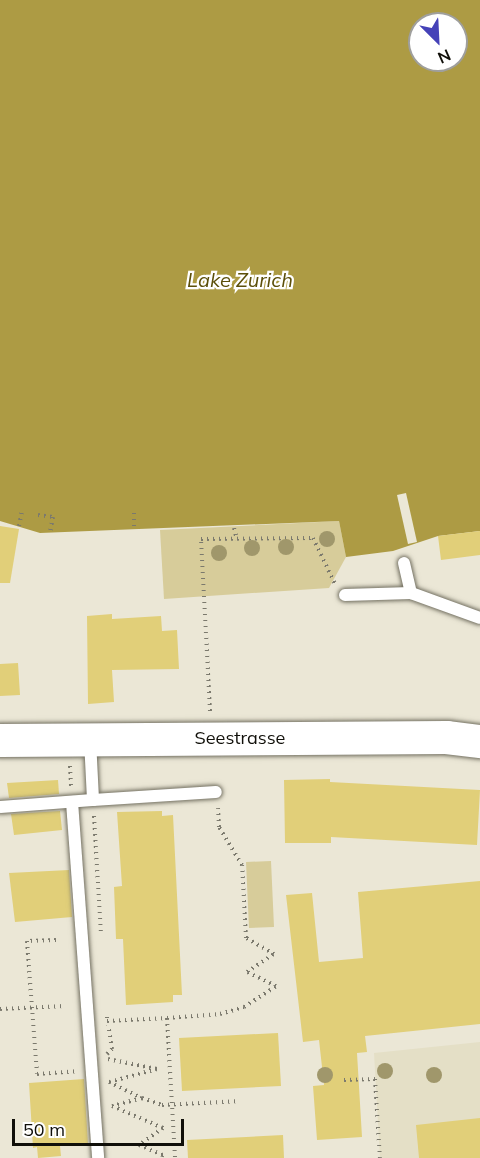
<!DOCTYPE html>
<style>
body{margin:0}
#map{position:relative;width:480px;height:1158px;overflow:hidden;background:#ebe7d6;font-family:Mulish,sans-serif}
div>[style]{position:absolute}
.built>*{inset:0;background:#e4dfc6}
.green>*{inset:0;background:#d7cc9a}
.water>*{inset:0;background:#ad9b44}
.pier>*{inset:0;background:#ebe7d6}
.building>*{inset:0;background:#e1cf79}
.path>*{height:4px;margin-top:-2px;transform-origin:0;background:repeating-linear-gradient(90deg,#7b796d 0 1.5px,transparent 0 6px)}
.roads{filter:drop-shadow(0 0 2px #747162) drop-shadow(0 0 2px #747162)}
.service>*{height:12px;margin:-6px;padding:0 6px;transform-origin:6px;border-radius:6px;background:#fff}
.primary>*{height:33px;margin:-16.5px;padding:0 16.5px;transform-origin:16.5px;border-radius:16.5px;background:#fff}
.trees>*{width:16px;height:16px;margin:-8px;border-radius:50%;background:#a0976b}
span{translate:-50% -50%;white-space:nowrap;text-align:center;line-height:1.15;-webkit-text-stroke:4.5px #fff;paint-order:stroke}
.street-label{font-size:18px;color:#100f09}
.water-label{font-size:20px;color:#5c4f0a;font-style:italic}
.north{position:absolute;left:408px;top:12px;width:60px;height:60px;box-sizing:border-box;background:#fff;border:2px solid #9f9f9d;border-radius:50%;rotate:156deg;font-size:16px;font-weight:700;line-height:24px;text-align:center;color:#100f09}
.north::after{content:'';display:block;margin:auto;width:21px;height:27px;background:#4542b8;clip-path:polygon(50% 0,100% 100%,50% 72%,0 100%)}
.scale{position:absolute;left:12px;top:1119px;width:172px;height:27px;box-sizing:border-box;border:3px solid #100f09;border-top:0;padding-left:8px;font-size:18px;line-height:21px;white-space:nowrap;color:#100f09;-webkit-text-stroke:4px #fff;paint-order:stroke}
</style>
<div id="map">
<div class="built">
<div style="clip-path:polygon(480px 1042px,480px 1158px,380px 1158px,374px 1053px)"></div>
</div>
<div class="green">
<div style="clip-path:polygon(339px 521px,346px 557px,329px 588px,164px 599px,160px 530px)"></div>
<div style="clip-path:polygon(271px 861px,274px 927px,249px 928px,246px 862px)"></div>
</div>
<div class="water">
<div style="clip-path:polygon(evenodd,0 0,480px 0,480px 531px,438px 536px,393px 551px,346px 557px,339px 521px,40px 533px,0 521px,0 0,420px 24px,456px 24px,456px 60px,420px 60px,420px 24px)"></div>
</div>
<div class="pier">
<div style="clip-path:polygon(406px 493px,417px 542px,408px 544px,397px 495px)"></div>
</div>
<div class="building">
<div style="clip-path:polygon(0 526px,19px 529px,10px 583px,0 583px)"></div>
<div style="clip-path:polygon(480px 531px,480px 555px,441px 560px,438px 536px)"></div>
<div style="clip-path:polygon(112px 614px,112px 619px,161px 616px,162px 631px,177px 630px,179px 669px,112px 670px,114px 702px,88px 704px,87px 616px)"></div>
<div style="clip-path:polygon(18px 663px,20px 695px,0 696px,0 664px)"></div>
<div style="clip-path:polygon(330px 779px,330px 782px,480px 790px,477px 845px,331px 837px,331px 843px,285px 843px,284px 780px)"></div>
<div style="clip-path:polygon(58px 780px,59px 794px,9px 798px,7px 783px)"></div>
<div style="clip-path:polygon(60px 811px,62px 830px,14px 835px,11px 814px)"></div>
<div style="clip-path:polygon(162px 811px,162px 816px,173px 815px,182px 995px,173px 995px,173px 1002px,126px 1005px,123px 939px,116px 939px,114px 887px,122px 886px,117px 812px)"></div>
<div style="clip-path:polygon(69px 870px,72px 917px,15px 922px,9px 873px)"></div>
<div style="clip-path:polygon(480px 881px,480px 1024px,365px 1036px,367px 1052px,357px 1053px,362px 1137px,317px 1140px,313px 1086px,324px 1085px,319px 1040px,303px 1042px,286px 895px,312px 893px,319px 962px,363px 958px,358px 892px)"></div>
<div style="clip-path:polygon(278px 1033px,281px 1086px,182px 1091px,179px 1038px)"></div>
<div style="clip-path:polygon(84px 1079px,88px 1144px,60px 1146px,61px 1156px,38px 1158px,37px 1147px,33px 1148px,29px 1083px)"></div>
<div style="clip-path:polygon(480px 1118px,480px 1158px,419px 1158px,416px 1125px)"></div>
<div style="clip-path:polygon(283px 1135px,284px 1158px,188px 1158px,187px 1140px)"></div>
</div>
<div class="path">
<div style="left:134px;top:513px;width:18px;rotate:90deg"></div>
<div style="left:38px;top:515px;width:15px;rotate:8deg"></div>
<div style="left:53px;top:517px;width:15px;rotate:101deg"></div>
<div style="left:19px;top:526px;width:16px;rotate:-79deg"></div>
<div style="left:234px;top:528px;width:12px;rotate:76deg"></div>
<div style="left:210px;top:711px;width:172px;rotate:-93deg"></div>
<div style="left:201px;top:539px;width:112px;rotate:-0.5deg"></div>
<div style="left:313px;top:538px;width:51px;rotate:64.4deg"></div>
<div style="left:70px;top:766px;width:20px;rotate:87deg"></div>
<div style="left:94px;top:816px;width:118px;rotate:86.6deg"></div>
<div style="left:56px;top:940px;width:29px;rotate:178deg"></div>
<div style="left:27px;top:941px;width:133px;rotate:85.7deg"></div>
<div style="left:37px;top:1074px;width:39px;rotate:-4deg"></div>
<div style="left:0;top:1009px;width:64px;rotate:-2.7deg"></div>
<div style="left:107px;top:1017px;width:4px;rotate:90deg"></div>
<div style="left:107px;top:1021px;width:60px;rotate:-2.9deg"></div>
<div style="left:167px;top:1018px;width:140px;rotate:86.7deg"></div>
<div style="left:167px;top:1018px;width:53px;rotate:-4.3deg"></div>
<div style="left:220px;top:1014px;width:25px;rotate:-16deg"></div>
<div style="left:244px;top:1007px;width:38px;rotate:-33deg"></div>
<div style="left:276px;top:986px;width:32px;rotate:-154deg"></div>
<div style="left:247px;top:972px;width:32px;rotate:-34deg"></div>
<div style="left:274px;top:954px;width:32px;rotate:-150deg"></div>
<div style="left:246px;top:938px;width:73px;rotate:-93.1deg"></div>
<div style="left:242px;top:865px;width:44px;rotate:-121.2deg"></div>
<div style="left:219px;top:827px;width:19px;rotate:-93deg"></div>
<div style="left:107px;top:1054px;width:7px;rotate:-45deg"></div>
<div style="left:112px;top:1049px;width:24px;rotate:-99deg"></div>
<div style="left:108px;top:1059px;width:50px;rotate:11.5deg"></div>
<div style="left:157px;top:1069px;width:50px;rotate:164.8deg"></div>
<div style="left:109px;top:1082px;width:37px;rotate:26deg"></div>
<div style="left:142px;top:1098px;width:31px;rotate:165deg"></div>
<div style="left:112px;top:1106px;width:56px;rotate:23.3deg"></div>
<div style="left:163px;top:1128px;width:29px;rotate:145deg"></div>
<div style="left:139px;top:1145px;width:26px;rotate:23deg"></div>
<div style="left:163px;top:1155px;width:5px;rotate:143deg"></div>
<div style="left:344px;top:1080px;width:31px;rotate:-2deg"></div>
<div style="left:375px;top:1079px;width:79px;rotate:86.4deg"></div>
<div style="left:142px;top:1098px;width:21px;rotate:19deg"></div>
<div style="left:162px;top:1105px;width:78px;rotate:-2.9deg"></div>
</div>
<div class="roads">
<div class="service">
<div style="left:404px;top:563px;width:31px;rotate:77deg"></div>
<div style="left:411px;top:593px;width:73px;rotate:19.9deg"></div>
<div style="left:345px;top:595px;width:66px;rotate:-1.7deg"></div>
<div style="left:90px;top:740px;width:60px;rotate:87.1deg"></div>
<div style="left:93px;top:800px;width:123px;rotate:-3.7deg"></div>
<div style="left:72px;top:802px;width:357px;rotate:85.8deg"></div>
<div style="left:0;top:807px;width:93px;rotate:-4.3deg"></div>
</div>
<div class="primary">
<div style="left:0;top:740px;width:446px;rotate:-0.4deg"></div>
<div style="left:446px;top:737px;width:34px;rotate:7deg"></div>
</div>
</div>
<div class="trees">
<div style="left:327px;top:539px"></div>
<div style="left:286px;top:547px"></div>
<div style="left:252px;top:548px"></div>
<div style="left:219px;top:553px"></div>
<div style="left:385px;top:1071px"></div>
<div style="left:325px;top:1075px"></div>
<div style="left:434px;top:1075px"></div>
</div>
<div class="street-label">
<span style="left:240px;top:738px">Seestrasse</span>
</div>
<div class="water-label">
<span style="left:240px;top:279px">Lake Zurich</span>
</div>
<div class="north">N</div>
<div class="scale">50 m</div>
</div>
